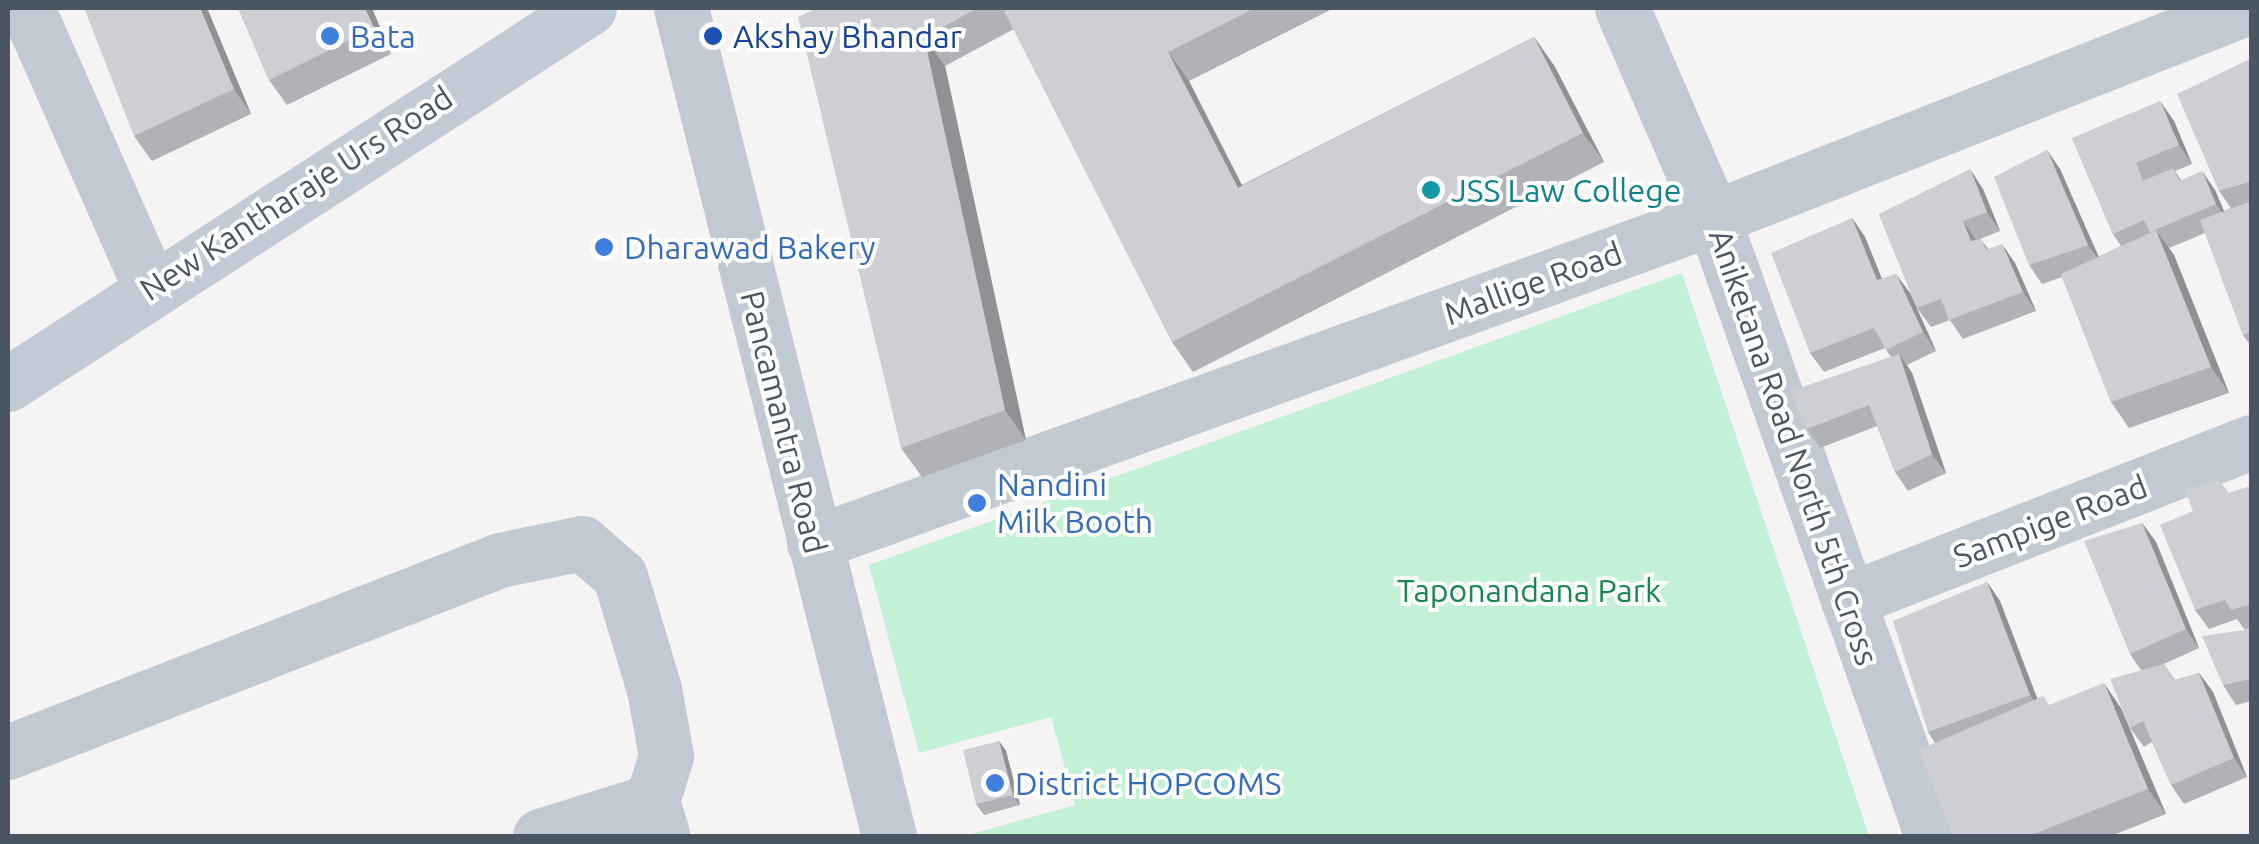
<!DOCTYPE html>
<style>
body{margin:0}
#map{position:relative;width:2259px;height:844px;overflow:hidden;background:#f5f3f3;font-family:Ubuntu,sans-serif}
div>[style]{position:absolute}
.green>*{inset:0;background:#c3f1d5}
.minor>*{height:55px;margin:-27.5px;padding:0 27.5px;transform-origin:27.5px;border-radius:27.5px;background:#c1cad2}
.secondary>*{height:55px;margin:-27.5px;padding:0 27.5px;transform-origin:27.5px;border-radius:27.5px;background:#c1cbd6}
.wall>*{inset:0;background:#b0b2b7}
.shaded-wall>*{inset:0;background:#909195}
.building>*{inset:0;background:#cdcfd5}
.dots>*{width:28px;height:28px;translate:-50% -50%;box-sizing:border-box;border:5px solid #fff;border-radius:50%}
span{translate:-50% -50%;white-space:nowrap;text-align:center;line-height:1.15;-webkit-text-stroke:8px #fff;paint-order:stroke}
.shop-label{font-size:32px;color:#366cbe}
.left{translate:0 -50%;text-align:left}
.transit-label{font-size:32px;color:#164399}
.culture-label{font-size:32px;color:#0d838f}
.street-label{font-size:32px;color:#4a5661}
.park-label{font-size:32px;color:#17864f}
.frame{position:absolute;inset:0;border:10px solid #4a5661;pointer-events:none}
</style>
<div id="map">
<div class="green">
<div style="clip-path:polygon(1682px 273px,1869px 836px,964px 836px,1075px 805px,1051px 717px,919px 753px,869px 565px)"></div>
</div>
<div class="minor">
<div style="left:27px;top:8px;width:305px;rotate:66.2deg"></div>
<div style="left:681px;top:8px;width:854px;rotate:75.9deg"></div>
<div style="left:1622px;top:8px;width:229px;rotate:66.6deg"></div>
<div style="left:1713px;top:218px;width:656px;rotate:70.49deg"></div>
<div style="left:814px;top:543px;width:956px;rotate:-19.88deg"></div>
<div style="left:1713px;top:218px;width:573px;rotate:-21.5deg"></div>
<div style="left:1848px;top:600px;width:434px;rotate:-21.4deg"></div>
<div style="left:8px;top:752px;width:528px;rotate:-21.32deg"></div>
<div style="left:500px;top:560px;width:84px;rotate:-11.7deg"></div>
<div style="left:582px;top:543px;width:50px;rotate:41deg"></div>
<div style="left:620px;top:576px;width:118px;rotate:73.3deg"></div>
<div style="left:654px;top:689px;width:68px;rotate:79.8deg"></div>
<div style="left:666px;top:756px;width:47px;rotate:107.3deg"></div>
<div style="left:540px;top:836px;width:117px;rotate:-17.4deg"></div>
<div style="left:652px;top:801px;width:34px;rotate:73deg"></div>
</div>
<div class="secondary">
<div style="left:8px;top:384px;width:692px;rotate:-32.91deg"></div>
</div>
<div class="wall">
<div style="clip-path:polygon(207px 8px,251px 114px,152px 161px,134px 136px)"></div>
<div style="clip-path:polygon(238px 8px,372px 8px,391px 54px,287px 105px,269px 80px)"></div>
<div style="clip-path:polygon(817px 8px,1334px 8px,1189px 81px,1242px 185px,1534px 37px,1555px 67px,1604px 162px,1193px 372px,1172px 342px,1014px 29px,945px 66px,1026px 440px,922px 477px,901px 448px)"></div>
<div style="clip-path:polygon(2252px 58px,2252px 347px,2243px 335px,2205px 233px,2169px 248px,2174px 255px,2229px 393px,2129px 428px,2111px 402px,2062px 277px,2042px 284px,2029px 265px,2060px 169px,2098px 257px,2121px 246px,2113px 234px,2072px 138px,2174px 121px,2192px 164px,2175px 171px,2181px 180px,2215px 190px,2224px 211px,2231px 208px,2219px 191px)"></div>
<div style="clip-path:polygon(1983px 189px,2000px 231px,1980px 239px,1989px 249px,2015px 263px,2036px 311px,1963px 339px,1950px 320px,1931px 327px,1917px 308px,1879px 214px)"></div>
<div style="clip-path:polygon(1852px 218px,1865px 237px,1882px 279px,1910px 293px,1936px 351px,1907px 365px,1912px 373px,1946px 473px,1908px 491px,1895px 472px,1877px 426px,1820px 448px,1807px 429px,1891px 357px,1885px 348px,1824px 372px,1810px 353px)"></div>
<div style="clip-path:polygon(2252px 486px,2252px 627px,2245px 630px,2237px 619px,2209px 629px,2195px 610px,2193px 511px,2229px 493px)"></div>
<div style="clip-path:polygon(2142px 523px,2156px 542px,2199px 648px,2164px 664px,2175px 680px,2199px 673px,2213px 692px,2247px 777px,2184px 804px,2171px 785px,2152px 742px,2144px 747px,2130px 728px,2141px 670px,2130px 654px)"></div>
<div style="clip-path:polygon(1987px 582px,2000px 601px,2037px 698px,2049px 705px,2121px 708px,2166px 814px,2111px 836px,1953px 836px,1935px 743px,1928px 732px)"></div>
<div style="clip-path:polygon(2252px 629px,2252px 701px,2236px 705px,2223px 685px)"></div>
<div style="clip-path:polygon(999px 741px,1006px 751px,1020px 805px,984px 815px,976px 804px)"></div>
</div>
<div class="shaded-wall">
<div style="clip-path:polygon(200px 8px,207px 8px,251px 114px,234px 89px)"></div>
<div style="clip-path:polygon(365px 8px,372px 8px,391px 54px,374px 28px)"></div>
<div style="clip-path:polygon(924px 37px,945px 66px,1026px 440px,1005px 410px)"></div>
<div style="clip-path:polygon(1534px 37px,1555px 67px,1604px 162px,1583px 133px)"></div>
<div style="clip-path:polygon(1168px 52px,1189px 81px,1258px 217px,1238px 188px)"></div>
<div style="clip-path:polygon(2160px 101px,2174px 121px,2192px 164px,2179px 145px)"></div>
<div style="clip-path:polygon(2047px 150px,2060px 169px,2102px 264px,2088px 245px)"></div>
<div style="clip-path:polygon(1970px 169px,1983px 189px,2000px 231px,1987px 212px)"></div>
<div style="clip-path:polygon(2202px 171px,2215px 190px,2229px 223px,2216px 204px)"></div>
<div style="clip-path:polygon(1852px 218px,1865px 237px,1890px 299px,1877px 280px)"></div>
<div style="clip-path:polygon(1963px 221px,1976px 240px,1971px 241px)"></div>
<div style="clip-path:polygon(2156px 230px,2174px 255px,2229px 393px,2211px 367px)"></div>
<div style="clip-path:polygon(2002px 244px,2015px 263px,2036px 311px,2023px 292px)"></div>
<div style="clip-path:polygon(1896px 274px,1910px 293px,1936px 351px,1923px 332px)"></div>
<div style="clip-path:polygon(1899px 354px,1912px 373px,1946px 473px,1932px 454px)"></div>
<div style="clip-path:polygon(2142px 523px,2156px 542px,2199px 648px,2186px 629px)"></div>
<div style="clip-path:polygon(1987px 582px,2000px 601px,2043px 714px,2030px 695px)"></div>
<div style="clip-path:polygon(2199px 673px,2213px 692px,2247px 777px,2234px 758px)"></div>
<div style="clip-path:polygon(2104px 683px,2121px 708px,2166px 814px,2148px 789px)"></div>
<div style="clip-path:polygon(999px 741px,1006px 751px,1020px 805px,1013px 795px)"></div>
</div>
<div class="building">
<div style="clip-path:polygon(84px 8px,200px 8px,234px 89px,134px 136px)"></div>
<div style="clip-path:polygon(238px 8px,365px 8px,374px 28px,269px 80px)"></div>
<div style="clip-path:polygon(817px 8px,978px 8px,924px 37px,1005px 410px,901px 448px,798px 17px)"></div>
<div style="clip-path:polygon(1005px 8px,1255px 8px,1168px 52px,1238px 188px,1534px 37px,1583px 133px,1172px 342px,1003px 9px)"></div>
<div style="clip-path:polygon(2252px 58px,2252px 181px,2219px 191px,2177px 94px)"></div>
<div style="clip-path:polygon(2160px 101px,2179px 145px,2136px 163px,2143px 181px,2173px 168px,2179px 181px,2202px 171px,2216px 204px,2150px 232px,2144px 220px,2113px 234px,2072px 138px)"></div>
<div style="clip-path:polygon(2047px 150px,2088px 245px,2029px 265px,1994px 177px)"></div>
<div style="clip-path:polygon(1970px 169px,1987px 212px,1963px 221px,1971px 241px,1981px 239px,1986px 250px,2002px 244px,2023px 292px,1949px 320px,1941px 299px,1917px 308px,1879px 214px)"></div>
<div style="clip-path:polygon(2252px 201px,2252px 332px,2243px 335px,2200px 220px)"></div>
<div style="clip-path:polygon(1852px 218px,1877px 280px,1896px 274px,1923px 332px,1886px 350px,1874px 328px,1810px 353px,1771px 253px)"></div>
<div style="clip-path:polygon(2156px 230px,2211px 367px,2111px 402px,2061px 274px)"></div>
<div style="clip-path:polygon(1899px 354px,1932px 454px,1895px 472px,1869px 405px,1807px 429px,1791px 391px)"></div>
<div style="clip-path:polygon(2218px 479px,2229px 493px,2252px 486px,2252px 604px,2231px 610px,2225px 600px,2195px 610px,2160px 525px,2193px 511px,2185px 490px)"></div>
<div style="clip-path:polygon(2142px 523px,2186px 629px,2130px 654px,2084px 541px)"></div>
<div style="clip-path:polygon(1987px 582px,2030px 695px,1928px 732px,1893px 621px)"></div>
<div style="clip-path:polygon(2252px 629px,2252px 681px,2251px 679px,2223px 685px,2202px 636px)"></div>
<div style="clip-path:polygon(2164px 664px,2174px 680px,2199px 673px,2234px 758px,2171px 785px,2143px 721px,2130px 728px,2110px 679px)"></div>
<div style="clip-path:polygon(2104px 683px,2148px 789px,2029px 836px,1953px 836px,1919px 750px,2043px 696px,2049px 705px)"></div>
<div style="clip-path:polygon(999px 741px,1013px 795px,976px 804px,963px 750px)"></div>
</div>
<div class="dots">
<div style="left:330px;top:36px;background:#3f7fe0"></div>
<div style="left:713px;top:36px;background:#1a4fb4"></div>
<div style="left:1431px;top:190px;background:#0f9aa8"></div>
<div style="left:604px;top:247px;background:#3f7fe0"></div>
<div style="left:977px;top:503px;background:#3f7fe0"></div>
<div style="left:995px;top:783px;background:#3f7fe0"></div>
</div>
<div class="shop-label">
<span class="left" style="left:350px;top:36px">Bata</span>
<span class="left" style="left:624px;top:247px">Dharawad Bakery</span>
<span class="left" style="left:997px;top:503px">Nandini<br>Milk Booth</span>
<span class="left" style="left:1015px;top:783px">District HOPCOMS</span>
</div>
<div class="transit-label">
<span class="left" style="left:733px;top:36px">Akshay Bhandar</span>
</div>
<div class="culture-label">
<span class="left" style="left:1451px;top:190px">JSS Law College</span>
</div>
<div class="street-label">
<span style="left:296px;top:193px;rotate:-33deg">New Kantharaje Urs Road</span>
<span style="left:1533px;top:283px;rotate:-20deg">Mallige Road</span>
<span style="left:784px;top:422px;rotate:76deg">Pancamantra Road</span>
<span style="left:1794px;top:447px;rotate:71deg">Aniketana Road North 5th Cross</span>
<span style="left:2050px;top:521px;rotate:-21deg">Sampige Road</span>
</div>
<div class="park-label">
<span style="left:1529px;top:590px">Taponandana Park</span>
</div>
<div class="frame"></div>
</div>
